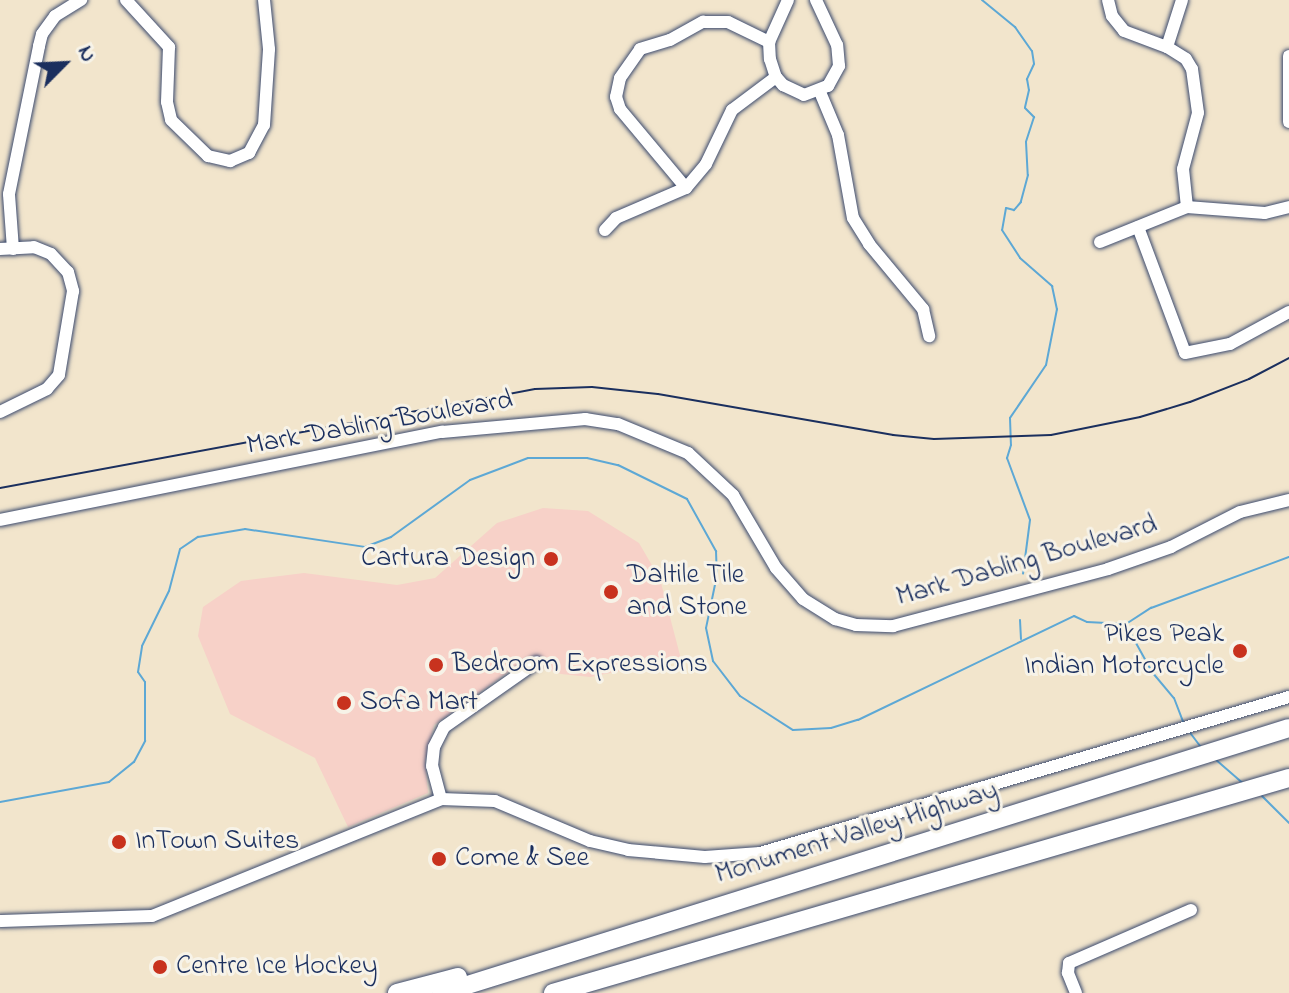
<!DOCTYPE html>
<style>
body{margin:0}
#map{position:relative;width:1289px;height:993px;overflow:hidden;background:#f2e5cc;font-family:"Indie Flower",sans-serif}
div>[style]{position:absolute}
.built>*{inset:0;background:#f7d1c8}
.stream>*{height:2px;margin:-1px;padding:0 1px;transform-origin:1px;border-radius:1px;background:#5da8d5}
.roads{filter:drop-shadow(0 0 2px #3b4a6e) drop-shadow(0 0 2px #3b4a6e)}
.minor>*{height:12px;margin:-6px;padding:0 6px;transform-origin:6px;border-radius:6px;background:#fff}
.highway>*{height:18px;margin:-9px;padding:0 9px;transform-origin:9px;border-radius:9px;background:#fff}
.rail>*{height:2px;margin:-1px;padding:0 1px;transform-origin:1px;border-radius:1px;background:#1b2f5e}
.dots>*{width:22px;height:22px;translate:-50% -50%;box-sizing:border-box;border:4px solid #f7f3e8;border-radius:50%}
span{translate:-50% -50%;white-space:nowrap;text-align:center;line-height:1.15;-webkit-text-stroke:6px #f7f3e8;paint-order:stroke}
.street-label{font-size:28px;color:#1b2f5e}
.poi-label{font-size:28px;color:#1b2f5e}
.right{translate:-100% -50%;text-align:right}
.left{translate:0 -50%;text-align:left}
.north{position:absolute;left:24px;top:24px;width:80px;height:80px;-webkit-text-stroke:6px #f7f3e8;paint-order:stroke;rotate:66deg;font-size:22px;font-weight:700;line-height:32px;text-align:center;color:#1b2f5e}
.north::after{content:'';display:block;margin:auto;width:28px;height:36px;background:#1b2f5e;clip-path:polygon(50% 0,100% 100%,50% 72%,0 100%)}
</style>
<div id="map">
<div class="built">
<div style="clip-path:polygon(543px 508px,588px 511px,639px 543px,660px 579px,681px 659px,590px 677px,561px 674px,522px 662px,434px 725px,425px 761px,428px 793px,348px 827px,315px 758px,230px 714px,198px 636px,203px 607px,241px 581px,304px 573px,397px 585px,435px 578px,497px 523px)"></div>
</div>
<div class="stream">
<div style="left:982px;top:0;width:43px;rotate:39.3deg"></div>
<div style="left:1015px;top:27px;width:29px;rotate:55deg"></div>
<div style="left:1032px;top:51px;width:13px;rotate:81deg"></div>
<div style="left:1034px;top:64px;width:17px;rotate:115deg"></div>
<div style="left:1027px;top:79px;width:11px;rotate:80deg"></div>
<div style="left:1029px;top:90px;width:18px;rotate:103deg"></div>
<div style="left:1025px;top:108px;width:13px;rotate:45deg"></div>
<div style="left:1034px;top:117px;width:26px;rotate:108deg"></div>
<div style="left:1026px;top:142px;width:33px;rotate:87deg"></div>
<div style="left:1028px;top:175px;width:28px;rotate:105deg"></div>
<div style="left:1021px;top:202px;width:11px;rotate:131deg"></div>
<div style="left:1014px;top:210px;width:8px;rotate:-166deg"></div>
<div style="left:1006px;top:208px;width:22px;rotate:100deg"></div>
<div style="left:1002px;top:230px;width:33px;rotate:57deg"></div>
<div style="left:1020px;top:258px;width:43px;rotate:41.2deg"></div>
<div style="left:1052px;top:286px;width:24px;rotate:78deg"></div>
<div style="left:1057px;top:309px;width:57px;rotate:101.1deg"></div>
<div style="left:1046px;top:365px;width:64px;rotate:124.2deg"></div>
<div style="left:1010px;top:418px;width:27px;rotate:88deg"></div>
<div style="left:1011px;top:445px;width:14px;rotate:107deg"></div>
<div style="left:1007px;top:458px;width:66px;rotate:69.6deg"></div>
<div style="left:1030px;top:520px;width:54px;rotate:97.4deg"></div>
<div style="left:1020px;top:620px;width:19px;rotate:87deg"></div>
<div style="left:1126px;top:625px;width:54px;rotate:61deg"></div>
<div style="left:1152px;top:672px;width:34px;rotate:50deg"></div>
<div style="left:1174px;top:698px;width:25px;rotate:69deg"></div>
<div style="left:1188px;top:730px;width:21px;rotate:53deg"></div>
<div style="left:1215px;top:759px;width:37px;rotate:41deg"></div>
<div style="left:1262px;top:796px;width:38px;rotate:45deg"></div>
<div style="left:0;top:802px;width:111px;rotate:-10.4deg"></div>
<div style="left:109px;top:782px;width:32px;rotate:-39deg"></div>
<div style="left:134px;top:762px;width:24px;rotate:-62deg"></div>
<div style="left:145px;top:741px;width:59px;rotate:-90deg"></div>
<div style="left:145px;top:682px;width:12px;rotate:-125deg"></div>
<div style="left:138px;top:672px;width:26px;rotate:-81deg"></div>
<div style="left:142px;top:646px;width:61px;rotate:-63.9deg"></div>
<div style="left:169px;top:591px;width:43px;rotate:-75.3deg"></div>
<div style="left:180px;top:549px;width:22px;rotate:-34deg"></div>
<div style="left:198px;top:537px;width:48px;rotate:-9.7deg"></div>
<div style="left:245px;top:529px;width:121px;rotate:8.5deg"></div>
<div style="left:365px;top:547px;width:28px;rotate:-21deg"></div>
<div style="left:391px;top:537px;width:97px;rotate:-35.8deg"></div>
<div style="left:470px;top:480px;width:62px;rotate:-20.8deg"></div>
<div style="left:528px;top:458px;width:59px"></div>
<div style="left:587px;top:458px;width:32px;rotate:13deg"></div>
<div style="left:618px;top:465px;width:77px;rotate:26.2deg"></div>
<div style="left:687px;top:499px;width:60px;rotate:60.9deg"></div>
<div style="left:716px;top:551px;width:24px;rotate:88deg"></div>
<div style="left:717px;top:575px;width:54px;rotate:101.7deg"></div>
<div style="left:706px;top:628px;width:34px;rotate:78deg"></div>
<div style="left:713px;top:661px;width:44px;rotate:52.4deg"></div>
<div style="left:740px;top:696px;width:63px;rotate:32.7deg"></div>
<div style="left:793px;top:730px;width:38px;rotate:-3deg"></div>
<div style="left:831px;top:728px;width:28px;rotate:-17deg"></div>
<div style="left:858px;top:720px;width:240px;rotate:-25.7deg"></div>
<div style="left:1074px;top:616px;width:14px;rotate:25deg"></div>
<div style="left:1087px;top:622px;width:39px;rotate:3deg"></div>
<div style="left:1126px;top:624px;width:30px;rotate:-33deg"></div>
<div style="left:1151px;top:608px;width:147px;rotate:-20.3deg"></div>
</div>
<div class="roads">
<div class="minor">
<div style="left:126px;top:0;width:64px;rotate:47.5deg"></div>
<div style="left:169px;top:47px;width:55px;rotate:92.1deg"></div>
<div style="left:167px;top:102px;width:18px;rotate:77deg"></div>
<div style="left:171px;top:120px;width:52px;rotate:44.2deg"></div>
<div style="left:208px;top:156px;width:23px;rotate:13deg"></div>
<div style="left:230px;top:161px;width:21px;rotate:-23deg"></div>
<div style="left:249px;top:153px;width:32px;rotate:-62deg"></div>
<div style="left:264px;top:125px;width:76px;rotate:-86.2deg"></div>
<div style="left:269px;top:49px;width:49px;rotate:-95.8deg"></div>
<div style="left:788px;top:0;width:46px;rotate:114.3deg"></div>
<div style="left:769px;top:42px;width:17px;rotate:87deg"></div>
<div style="left:770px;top:59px;width:19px;rotate:72deg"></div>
<div style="left:776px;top:77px;width:11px;rotate:49deg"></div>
<div style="left:783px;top:85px;width:23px;rotate:25deg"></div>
<div style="left:804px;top:95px;width:26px;rotate:-21deg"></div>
<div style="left:828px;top:86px;width:23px;rotate:-61deg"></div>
<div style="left:839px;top:66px;width:21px;rotate:-95deg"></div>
<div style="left:837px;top:45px;width:50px;rotate:-115deg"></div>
<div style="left:1108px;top:0;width:16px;rotate:76deg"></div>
<div style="left:1112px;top:16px;width:19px;rotate:51deg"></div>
<div style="left:1124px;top:31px;width:46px;rotate:20.4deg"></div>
<div style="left:1167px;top:47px;width:22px;rotate:32deg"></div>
<div style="left:1186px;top:59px;width:12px;rotate:59deg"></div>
<div style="left:1192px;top:69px;width:44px;rotate:82.2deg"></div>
<div style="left:1198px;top:113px;width:58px;rotate:105deg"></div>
<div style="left:1183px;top:169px;width:38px;rotate:84deg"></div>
<div style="left:1167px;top:47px;width:49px;rotate:-72.3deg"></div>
<div style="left:1289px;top:56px;width:66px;rotate:90deg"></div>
<div style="left:820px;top:92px;width:47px;rotate:67.3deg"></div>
<div style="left:838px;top:135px;width:84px;rotate:79.8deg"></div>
<div style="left:853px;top:218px;width:31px;rotate:58deg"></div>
<div style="left:869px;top:244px;width:85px;rotate:50.3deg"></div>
<div style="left:923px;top:309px;width:28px;rotate:77deg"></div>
<div style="left:686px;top:188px;width:103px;rotate:-129.9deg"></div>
<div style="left:620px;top:109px;width:13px;rotate:-108deg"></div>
<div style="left:616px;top:97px;width:19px;rotate:-78deg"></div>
<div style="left:620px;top:78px;width:35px;rotate:-55deg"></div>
<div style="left:640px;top:49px;width:31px;rotate:-17deg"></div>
<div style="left:670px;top:40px;width:38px;rotate:-29deg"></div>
<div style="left:703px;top:22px;width:25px"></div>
<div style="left:728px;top:22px;width:46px;rotate:26deg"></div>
<div style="left:1138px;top:227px;width:134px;rotate:69.5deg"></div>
<div style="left:1185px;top:353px;width:46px;rotate:-11.3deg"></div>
<div style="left:1230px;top:344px;width:67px;rotate:-28.5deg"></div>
<div style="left:605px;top:230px;width:16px;rotate:-47deg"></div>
<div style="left:616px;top:218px;width:76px;rotate:-23.2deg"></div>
<div style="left:686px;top:188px;width:31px;rotate:-50deg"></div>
<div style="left:706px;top:164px;width:60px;rotate:-64.3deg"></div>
<div style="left:732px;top:110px;width:55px;rotate:-36.9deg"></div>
<div style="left:1100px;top:242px;width:94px;rotate:-21.9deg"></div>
<div style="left:1187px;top:207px;width:78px;rotate:4.4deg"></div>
<div style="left:1265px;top:213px;width:25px;rotate:-14deg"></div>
<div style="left:0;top:249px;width:34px;rotate:-3deg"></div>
<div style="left:34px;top:247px;width:18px;rotate:22deg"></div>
<div style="left:51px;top:254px;width:25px;rotate:47deg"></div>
<div style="left:68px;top:272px;width:20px;rotate:75deg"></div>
<div style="left:73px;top:291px;width:85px;rotate:99.5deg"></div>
<div style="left:59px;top:375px;width:18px;rotate:131deg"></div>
<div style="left:47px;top:389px;width:52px;rotate:153.9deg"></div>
<div style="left:13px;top:249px;width:55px;rotate:-94.2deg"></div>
<div style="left:9px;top:194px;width:151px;rotate:-78.5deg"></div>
<div style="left:39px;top:46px;width:12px;rotate:-76deg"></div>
<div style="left:42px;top:34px;width:22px;rotate:-54deg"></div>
<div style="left:55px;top:16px;width:31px;rotate:-32deg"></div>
<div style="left:0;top:520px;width:451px;rotate:-11.3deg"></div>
<div style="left:442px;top:432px;width:144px;rotate:-5.2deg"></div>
<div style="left:585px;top:419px;width:33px;rotate:9deg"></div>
<div style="left:618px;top:424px;width:76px;rotate:22.5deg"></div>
<div style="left:688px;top:453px;width:62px;rotate:43deg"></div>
<div style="left:733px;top:495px;width:85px;rotate:59.5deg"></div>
<div style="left:776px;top:568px;width:41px;rotate:48.9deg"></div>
<div style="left:803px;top:599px;width:38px;rotate:32deg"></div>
<div style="left:835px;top:619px;width:22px;rotate:16deg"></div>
<div style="left:856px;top:625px;width:37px;rotate:2deg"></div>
<div style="left:893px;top:626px;width:222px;rotate:-14.8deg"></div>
<div style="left:1108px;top:569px;width:67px;rotate:-19.2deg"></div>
<div style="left:1171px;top:547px;width:77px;rotate:-26.9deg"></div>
<div style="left:1240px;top:512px;width:50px;rotate:-13.8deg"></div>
<div style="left:441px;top:799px;width:34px;rotate:-105deg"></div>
<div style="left:432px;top:766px;width:19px;rotate:-84deg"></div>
<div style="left:434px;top:747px;width:22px;rotate:-63deg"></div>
<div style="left:444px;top:727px;width:113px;rotate:-35deg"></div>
<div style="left:0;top:921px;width:152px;rotate:-1.9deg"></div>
<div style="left:152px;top:916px;width:312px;rotate:-22deg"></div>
<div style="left:441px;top:799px;width:54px;rotate:2.1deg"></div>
<div style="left:495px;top:801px;width:103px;rotate:22.8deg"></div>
<div style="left:590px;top:841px;width:39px;rotate:13deg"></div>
<div style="left:628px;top:850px;width:77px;rotate:5.2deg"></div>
<div style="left:705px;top:857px;width:55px;rotate:-4.2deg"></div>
<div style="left:760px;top:853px;width:552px;rotate:-16.43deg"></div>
<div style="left:1076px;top:993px;width:22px;rotate:-112deg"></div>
<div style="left:1068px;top:973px;width:10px;rotate:-84deg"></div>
<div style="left:1069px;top:963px;width:133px;rotate:-23.5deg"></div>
</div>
<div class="highway">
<div style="left:397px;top:993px;width:63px;rotate:-14.7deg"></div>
<div style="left:442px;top:993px;width:887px;rotate:-17.37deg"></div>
<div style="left:553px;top:993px;width:767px;rotate:-16.28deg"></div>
</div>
</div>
<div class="rail">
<div style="left:0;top:488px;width:544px;rotate:-10.48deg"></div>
<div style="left:535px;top:389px;width:57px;rotate:-2deg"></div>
<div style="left:592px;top:387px;width:66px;rotate:6.1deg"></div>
<div style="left:658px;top:394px;width:239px;rotate:9.9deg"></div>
<div style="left:893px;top:435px;width:41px;rotate:5.6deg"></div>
<div style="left:934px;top:439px;width:117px;rotate:-2deg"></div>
<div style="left:1051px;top:435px;width:91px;rotate:-11.4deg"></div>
<div style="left:1140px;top:417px;width:52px;rotate:-16.7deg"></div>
<div style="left:1190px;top:402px;width:63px;rotate:-21.3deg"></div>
<div style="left:1249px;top:379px;width:45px;rotate:-27.7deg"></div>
</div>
<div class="dots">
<div style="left:551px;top:559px;background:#c8321e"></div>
<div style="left:611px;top:592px;background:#c8321e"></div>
<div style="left:1240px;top:651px;background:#c8321e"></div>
<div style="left:436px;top:665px;background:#c8321e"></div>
<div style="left:344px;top:703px;background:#c8321e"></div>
<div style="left:119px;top:842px;background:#c8321e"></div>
<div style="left:439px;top:859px;background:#c8321e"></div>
<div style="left:160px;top:967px;background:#c8321e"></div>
</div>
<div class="street-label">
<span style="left:380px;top:424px;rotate:-10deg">Mark Dabling Boulevard</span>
<span style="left:1027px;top:562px;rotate:-16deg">Mark Dabling Boulevard</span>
<span style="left:857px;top:834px;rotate:-17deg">Monument Valley Highway</span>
</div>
<div class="poi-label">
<span class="right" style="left:535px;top:559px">Cartura Design</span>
<span class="left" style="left:627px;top:592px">Daltile Tile<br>and Stone</span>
<span class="right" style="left:1224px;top:651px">Pikes Peak<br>Indian Motorcycle</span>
<span class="left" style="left:452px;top:665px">Bedroom Expressions</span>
<span class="left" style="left:360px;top:703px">Sofa Mart</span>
<span class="left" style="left:135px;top:842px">InTown Suites</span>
<span class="left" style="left:455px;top:859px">Come &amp; See</span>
<span class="left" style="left:176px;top:967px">Centre Ice Hockey</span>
</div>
<div class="north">N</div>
</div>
